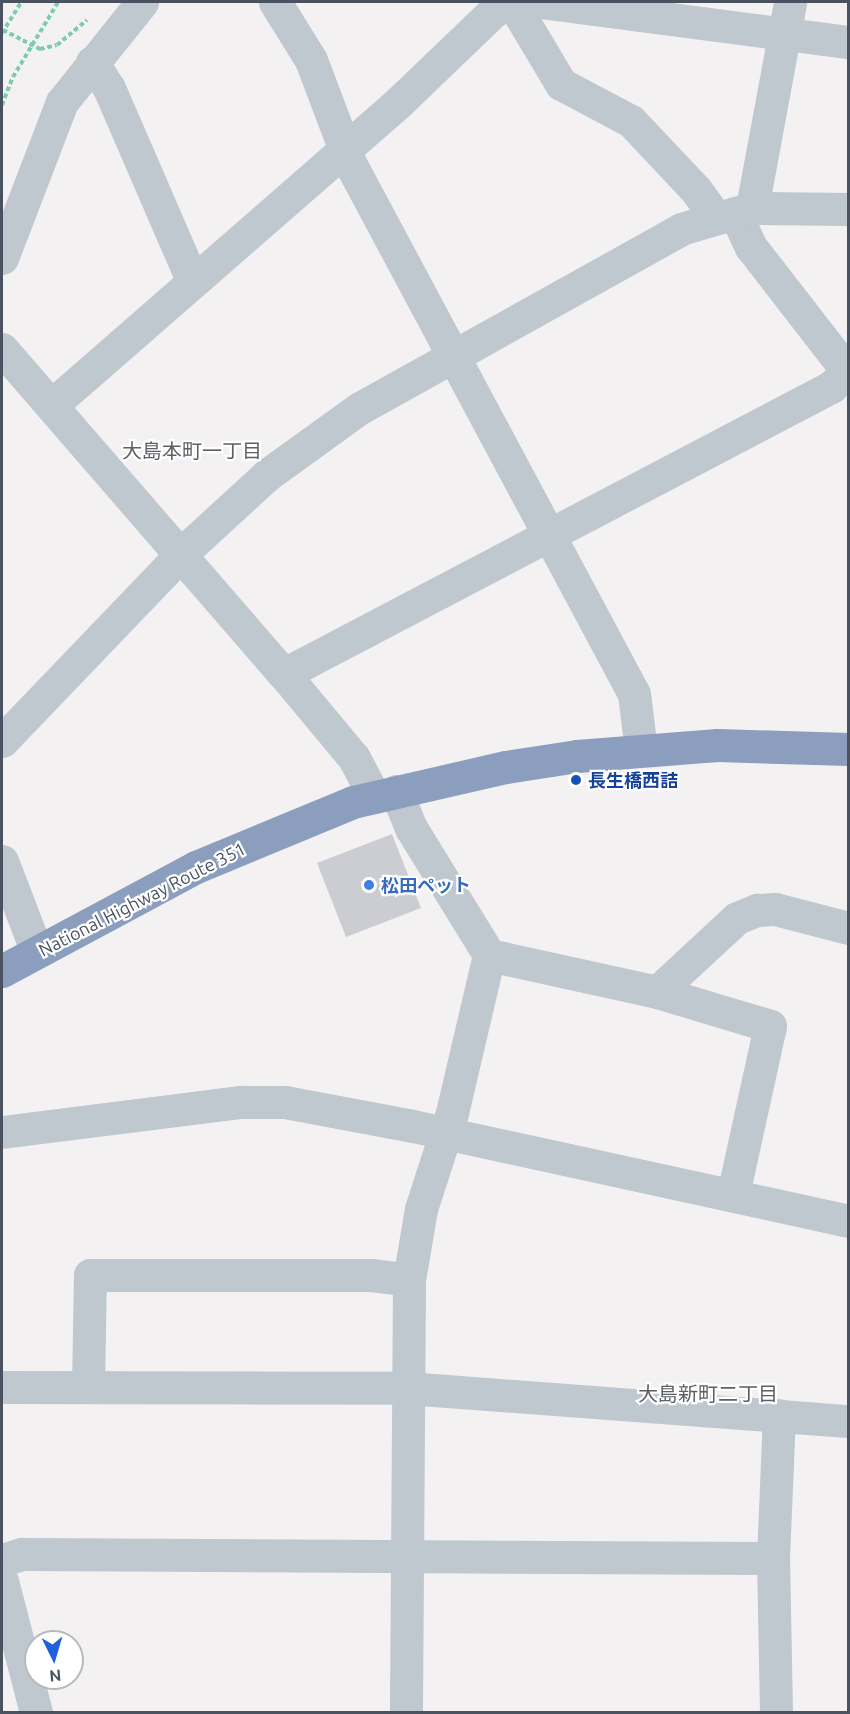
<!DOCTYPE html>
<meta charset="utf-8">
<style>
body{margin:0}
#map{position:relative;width:850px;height:1714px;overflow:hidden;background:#f3f1f1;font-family:Ubuntu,"Noto Sans JP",sans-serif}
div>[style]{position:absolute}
.building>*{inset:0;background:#cbcdd3}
.path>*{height:4px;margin-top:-2px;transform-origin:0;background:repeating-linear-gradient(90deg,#7bccac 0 4.5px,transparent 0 7.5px)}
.minor>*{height:33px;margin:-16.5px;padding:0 16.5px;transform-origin:16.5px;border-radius:16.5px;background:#bfc7cf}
.highway>*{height:33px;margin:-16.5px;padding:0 16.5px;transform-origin:16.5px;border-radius:16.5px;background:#8b9ebe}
.dots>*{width:16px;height:16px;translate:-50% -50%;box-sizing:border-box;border:3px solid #fff;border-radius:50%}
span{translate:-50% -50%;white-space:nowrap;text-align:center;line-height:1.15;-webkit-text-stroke:4.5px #fff;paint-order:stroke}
.transit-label{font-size:18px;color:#164399;font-weight:700}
.left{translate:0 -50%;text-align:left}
.shop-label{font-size:18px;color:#366cbe;font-weight:700}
.street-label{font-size:18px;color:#49525e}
.neighbourhood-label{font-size:20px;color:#5d6066}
.frame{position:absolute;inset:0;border:3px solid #49525e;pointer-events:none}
.north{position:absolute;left:24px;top:1630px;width:60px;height:60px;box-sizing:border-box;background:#fff;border:2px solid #b6babf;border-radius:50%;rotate:175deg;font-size:16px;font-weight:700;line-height:24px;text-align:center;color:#49525e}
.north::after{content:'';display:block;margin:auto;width:21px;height:27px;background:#1f60df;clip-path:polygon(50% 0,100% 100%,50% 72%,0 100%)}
</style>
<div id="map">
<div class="building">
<div style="clip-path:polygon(392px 834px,421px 908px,346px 937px,317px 863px)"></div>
</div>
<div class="path">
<div style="left:3px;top:30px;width:42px;rotate:27.2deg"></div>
<div style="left:40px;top:49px;width:17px;rotate:-13deg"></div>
<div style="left:57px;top:45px;width:39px;rotate:-40deg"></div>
<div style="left:2px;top:33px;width:36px;rotate:-58deg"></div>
<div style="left:2px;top:105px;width:30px;rotate:-69deg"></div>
<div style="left:13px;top:77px;width:87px;rotate:-59deg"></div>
</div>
<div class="minor">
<div style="left:275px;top:2px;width:68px;rotate:58.2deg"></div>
<div style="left:311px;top:60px;width:110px;rotate:69.3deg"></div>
<div style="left:350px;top:163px;width:602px;rotate:61.86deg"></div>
<div style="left:634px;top:694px;width:56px;rotate:82.9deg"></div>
<div style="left:512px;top:2px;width:96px;rotate:59.1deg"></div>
<div style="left:561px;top:84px;width:79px;rotate:27.9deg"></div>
<div style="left:631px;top:121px;width:95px;rotate:46.7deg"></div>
<div style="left:696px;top:190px;width:34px;rotate:54deg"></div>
<div style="left:540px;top:2px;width:311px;rotate:7.4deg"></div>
<div style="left:92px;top:62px;width:31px;rotate:57deg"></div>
<div style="left:109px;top:88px;width:209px;rotate:66.6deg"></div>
<div style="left:752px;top:208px;width:209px;rotate:-79.5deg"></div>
<div style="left:735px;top:213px;width:38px;rotate:65deg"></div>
<div style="left:751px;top:247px;width:158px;rotate:52.2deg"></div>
<div style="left:2px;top:258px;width:167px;rotate:-69deg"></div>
<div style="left:62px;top:102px;width:128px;rotate:-51.3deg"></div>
<div style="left:2px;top:349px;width:430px;rotate:49.1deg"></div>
<div style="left:284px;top:674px;width:109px;rotate:50.2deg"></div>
<div style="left:354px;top:758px;width:43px;rotate:62.2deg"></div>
<div style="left:53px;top:404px;width:459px;rotate:-41.1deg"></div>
<div style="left:399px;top:102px;width:133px;rotate:-43.8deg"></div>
<div style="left:495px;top:10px;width:19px;rotate:-25deg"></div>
<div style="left:284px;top:674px;width:618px;rotate:-27.69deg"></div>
<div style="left:831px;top:387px;width:23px;rotate:-43deg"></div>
<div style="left:2px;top:741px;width:260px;rotate:-46.2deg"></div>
<div style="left:182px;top:553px;width:115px;rotate:-42.5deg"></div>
<div style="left:267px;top:475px;width:115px;rotate:-35.8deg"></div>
<div style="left:360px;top:408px;width:368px;rotate:-29.1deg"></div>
<div style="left:681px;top:229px;width:74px;rotate:-16.5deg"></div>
<div style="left:752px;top:208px;width:96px;rotate:0.6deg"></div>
<div style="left:396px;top:791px;width:40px;rotate:68deg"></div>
<div style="left:411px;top:828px;width:149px;rotate:58.4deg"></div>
<div style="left:489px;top:955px;width:162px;rotate:103.2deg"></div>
<div style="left:452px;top:1113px;width:101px;rotate:107.9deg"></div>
<div style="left:421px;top:1209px;width:72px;rotate:99.6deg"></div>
<div style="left:409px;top:1280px;width:432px;rotate:90.4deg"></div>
<div style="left:2px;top:861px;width:97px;rotate:69deg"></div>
<div style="left:489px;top:955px;width:172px;rotate:12.4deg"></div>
<div style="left:657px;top:992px;width:118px;rotate:16.7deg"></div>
<div style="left:770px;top:1026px;width:172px;rotate:102.4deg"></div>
<div style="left:657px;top:992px;width:109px;rotate:-42.8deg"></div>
<div style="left:737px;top:918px;width:22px;rotate:-22deg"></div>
<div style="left:757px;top:910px;width:18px;rotate:-3deg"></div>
<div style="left:775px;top:909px;width:75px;rotate:14.6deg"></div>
<div style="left:2px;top:1132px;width:241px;rotate:-7.2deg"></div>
<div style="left:241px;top:1102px;width:44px"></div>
<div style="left:285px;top:1102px;width:130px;rotate:10.6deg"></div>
<div style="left:413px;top:1126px;width:445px;rotate:12.3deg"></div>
<div style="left:88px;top:1386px;width:111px;rotate:-89deg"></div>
<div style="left:90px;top:1275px;width:281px"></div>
<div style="left:371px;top:1275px;width:38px;rotate:7deg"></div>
<div style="left:2px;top:1387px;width:405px;rotate:0.1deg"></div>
<div style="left:407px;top:1388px;width:442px;rotate:4.3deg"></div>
<div style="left:2px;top:1560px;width:21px;rotate:-17deg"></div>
<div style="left:22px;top:1554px;width:751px;rotate:0.31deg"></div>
<div style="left:2px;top:1581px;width:135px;rotate:75.5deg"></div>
<div style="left:776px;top:1712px;width:154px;rotate:-91.1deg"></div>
<div style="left:773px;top:1558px;width:143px;rotate:-87.6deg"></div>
</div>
<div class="highway">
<div style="left:2px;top:971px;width:220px;rotate:-28.2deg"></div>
<div style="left:196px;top:867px;width:170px;rotate:-22.5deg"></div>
<div style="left:353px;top:802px;width:157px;rotate:-12.9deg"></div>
<div style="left:506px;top:767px;width:72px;rotate:-8.8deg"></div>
<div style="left:577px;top:756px;width:141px;rotate:-4.5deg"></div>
<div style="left:718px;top:745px;width:130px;rotate:1.8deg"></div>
</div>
<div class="dots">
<div style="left:576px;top:780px;background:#1a4fb4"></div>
<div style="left:369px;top:885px;background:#3f7fe0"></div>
</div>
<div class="transit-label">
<span class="left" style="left:588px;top:780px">長生橋西詰</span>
</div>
<div class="shop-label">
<span class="left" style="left:381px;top:885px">松田ペット</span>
</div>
<div class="street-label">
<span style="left:142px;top:899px;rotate:-27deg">National Highway Route 351</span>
</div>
<div class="neighbourhood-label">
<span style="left:192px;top:450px">大島本町一丁目</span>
<span style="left:708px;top:1393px">大島新町二丁目</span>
</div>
<div class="frame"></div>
<div class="north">N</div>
</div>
